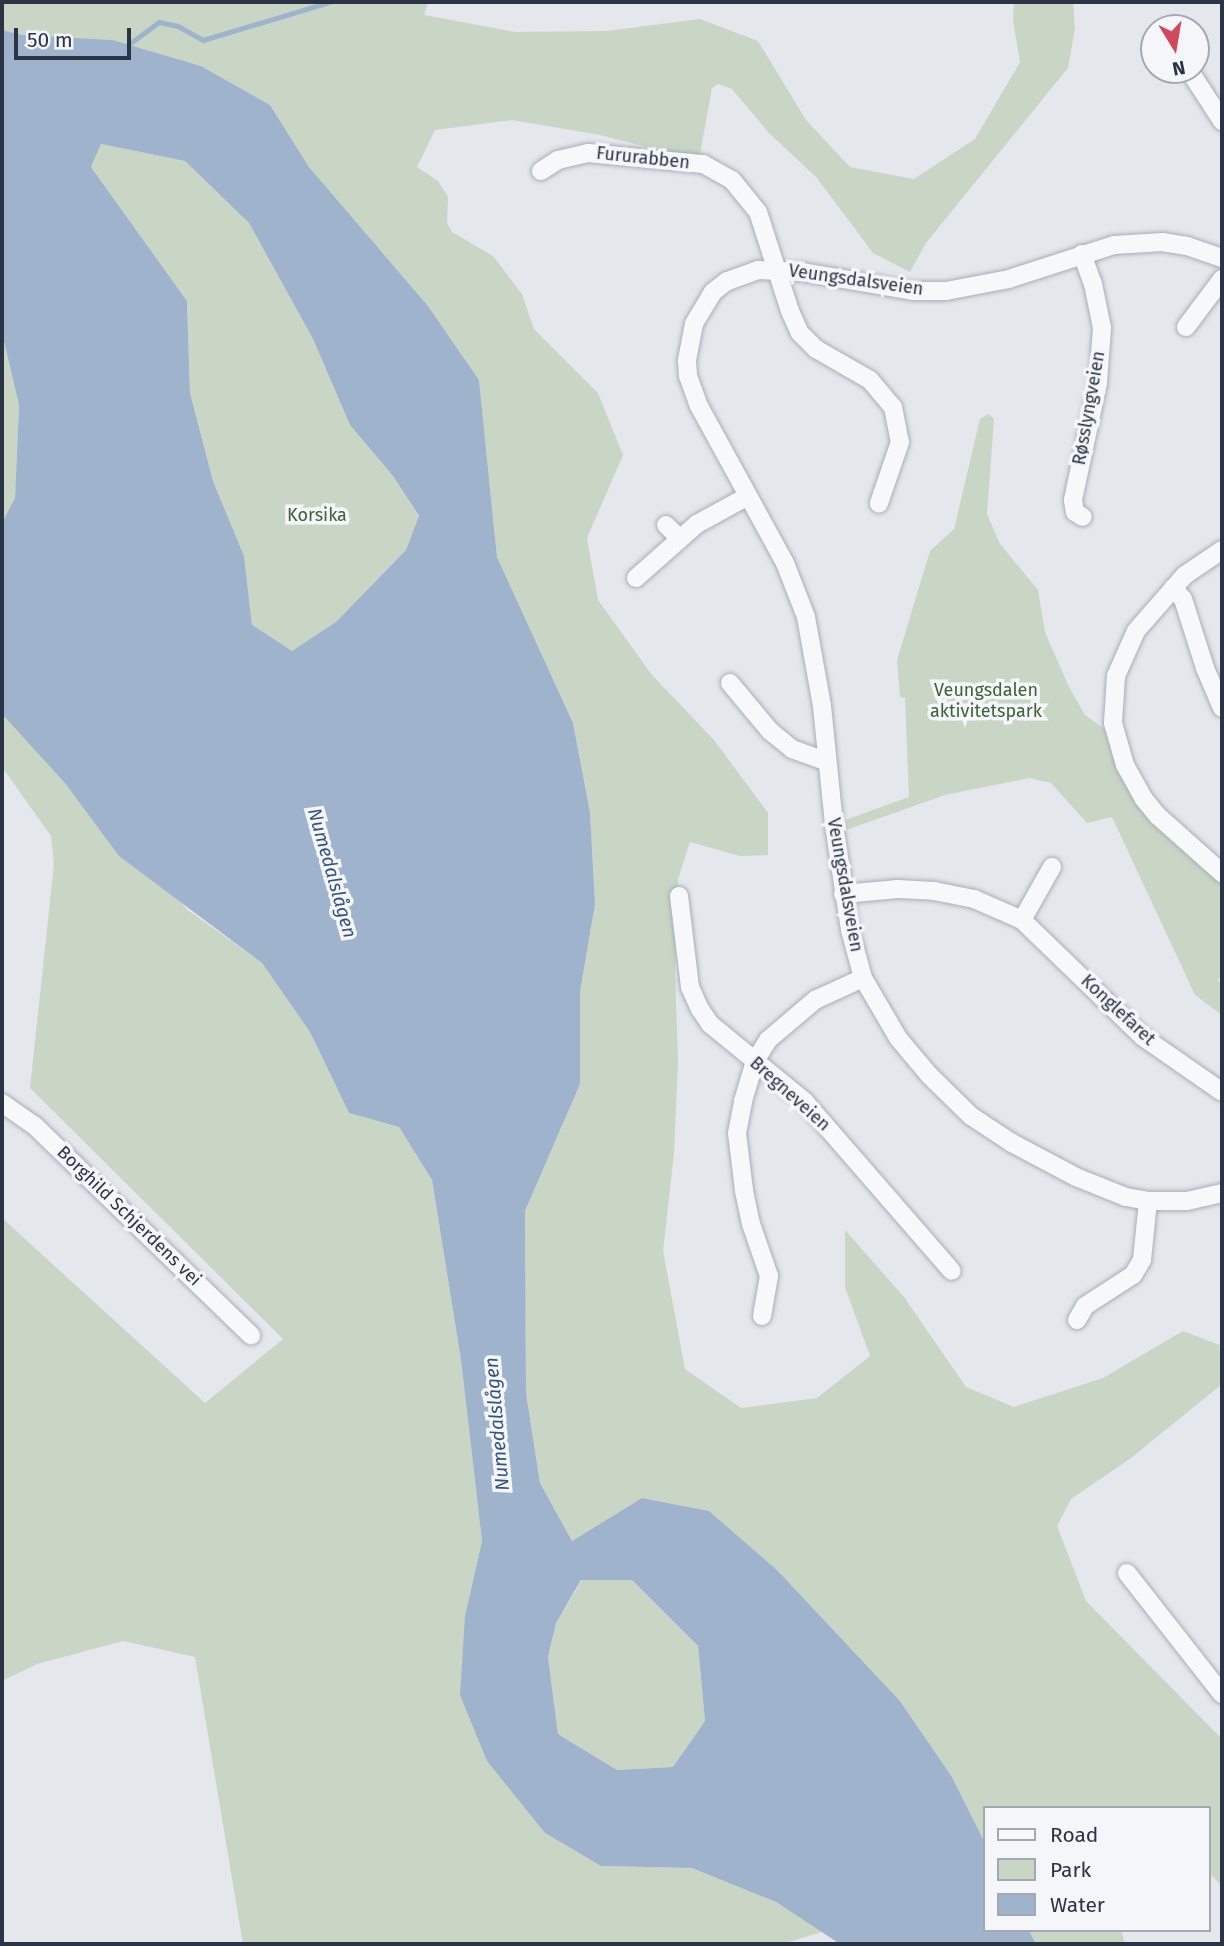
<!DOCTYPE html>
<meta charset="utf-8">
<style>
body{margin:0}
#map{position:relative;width:1224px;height:1946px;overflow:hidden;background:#e4e7ec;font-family:"Fira Sans",sans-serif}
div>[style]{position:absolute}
.green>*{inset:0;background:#c9d6c5}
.water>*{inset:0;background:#9fb4cc}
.stream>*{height:4.5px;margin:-2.25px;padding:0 2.25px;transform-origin:2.25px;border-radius:2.25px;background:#9fb4cc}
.roads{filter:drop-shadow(0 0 2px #a9aeb7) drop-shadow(0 0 2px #a9aeb7)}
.minor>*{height:18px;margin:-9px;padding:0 9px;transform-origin:9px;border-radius:9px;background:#f7f8fa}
span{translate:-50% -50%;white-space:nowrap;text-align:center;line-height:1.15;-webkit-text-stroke:7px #f4f6f9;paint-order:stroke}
.street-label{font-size:18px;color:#2b3445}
.park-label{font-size:18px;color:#3f6138}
.water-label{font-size:19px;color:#34527a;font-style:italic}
.frame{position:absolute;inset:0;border:4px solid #2b3445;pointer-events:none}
.legend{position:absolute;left:983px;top:1806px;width:228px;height:126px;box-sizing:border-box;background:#f4f6f9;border:2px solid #a4a8b1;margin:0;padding:9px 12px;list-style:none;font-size:21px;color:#2b3445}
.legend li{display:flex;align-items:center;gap:14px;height:35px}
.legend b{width:35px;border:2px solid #a4a8b1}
.north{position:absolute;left:1140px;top:14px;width:70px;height:70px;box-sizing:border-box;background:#f4f6f9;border:2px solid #a4a8b1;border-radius:50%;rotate:169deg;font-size:19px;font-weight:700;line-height:28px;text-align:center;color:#2b3445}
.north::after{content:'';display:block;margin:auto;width:24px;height:32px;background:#d1495b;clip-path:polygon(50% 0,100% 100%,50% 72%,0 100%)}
.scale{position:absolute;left:14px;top:28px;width:117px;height:32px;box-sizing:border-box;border:4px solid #2b3445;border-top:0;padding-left:9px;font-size:21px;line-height:24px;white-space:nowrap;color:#2b3445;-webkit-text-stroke:5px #f4f6f9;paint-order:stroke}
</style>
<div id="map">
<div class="green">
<div style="clip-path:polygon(2px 2px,428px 2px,424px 15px,515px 32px,607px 31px,700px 19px,758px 41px,806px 120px,850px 167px,914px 179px,975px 139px,1020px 62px,1013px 21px,1014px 2px,1073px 2px,1075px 28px,1068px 68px,926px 243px,910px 272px,873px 253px,817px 178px,769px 133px,732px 89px,718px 84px,712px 88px,700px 154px,690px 158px,600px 135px,512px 120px,435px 130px,417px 167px,438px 181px,448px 197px,447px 223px,452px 232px,493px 256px,522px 294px,534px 329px,598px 393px,623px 455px,587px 538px,598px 600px,652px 675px,714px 740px,768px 813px,768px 855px,740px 856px,690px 842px,678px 879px,675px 970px,678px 1062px,674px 1153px,663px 1251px,685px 1369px,741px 1408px,817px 1398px,870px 1356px,845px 1287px,845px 1230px,904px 1297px,966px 1387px,1014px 1407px,1103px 1378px,1183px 1331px,1222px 1346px,1222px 1384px,1131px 1458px,1071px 1499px,1057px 1526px,1086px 1601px,1222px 1739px,1222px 1886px,1208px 1872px,1208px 1808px,984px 1808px,984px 1841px,952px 1777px,900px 1701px,777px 1570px,709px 1511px,642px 1498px,572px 1541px,540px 1483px,526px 1393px,525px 1211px,580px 1084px,580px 992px,595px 904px,590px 812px,573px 723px,497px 557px,479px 380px,428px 306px,309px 167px,270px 105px,201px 66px,113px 40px,22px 35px,2px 30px)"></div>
<div style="clip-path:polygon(101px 144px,185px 161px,249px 223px,313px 339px,350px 425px,393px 476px,419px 517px,406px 550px,336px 622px,292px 652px,252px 626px,244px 556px,213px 481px,190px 393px,187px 301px,91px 167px)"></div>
<div style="clip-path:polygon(2px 333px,19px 405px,15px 499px,2px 523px)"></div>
<div style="clip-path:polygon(988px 414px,994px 419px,987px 514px,1000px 544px,1038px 590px,1045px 632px,1069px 687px,1085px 715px,1106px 730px,1152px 822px,1222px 884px,1222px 976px,1218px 980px,1222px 985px,1222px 1015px,1195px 995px,1112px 817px,1087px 823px,1051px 783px,1029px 778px,945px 795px,846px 830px,845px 820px,909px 797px,905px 698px,900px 697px,897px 660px,930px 551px,954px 529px,980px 419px)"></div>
<div style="clip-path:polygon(2px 714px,188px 910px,262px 963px,310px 1032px,349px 1113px,399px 1127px,432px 1180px,461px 1360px,482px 1541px,465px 1616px,545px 1833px,601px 1866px,692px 1868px,776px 1902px,822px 1932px,782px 1944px,243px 1944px,195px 1657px,123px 1641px,37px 1664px,2px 1681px,2px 1218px,205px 1403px,283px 1339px,30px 1088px,54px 864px,51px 836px,2px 767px)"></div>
<div style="clip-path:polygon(582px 1580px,632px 1580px,698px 1646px,705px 1721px,673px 1767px,617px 1770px,558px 1734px,548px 1657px,556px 1623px)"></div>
<div style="clip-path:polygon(1029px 1930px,1121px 1930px,1125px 1944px,1036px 1944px)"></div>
</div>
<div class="water">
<div style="clip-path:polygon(evenodd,2px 30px,22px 35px,113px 40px,201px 66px,270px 105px,309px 167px,428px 306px,479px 380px,497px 557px,573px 723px,590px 812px,595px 904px,580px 992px,580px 1084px,525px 1211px,526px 1393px,540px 1483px,572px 1541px,642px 1498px,709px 1511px,777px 1570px,900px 1701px,952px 1777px,984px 1841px,984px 1930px,1029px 1930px,1036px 1944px,840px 1944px,776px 1902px,692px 1868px,601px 1866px,545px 1833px,487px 1761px,460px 1695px,465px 1616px,482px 1541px,461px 1360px,432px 1180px,399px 1127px,349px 1113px,310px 1032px,262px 963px,119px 856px,65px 783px,2px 714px,2px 523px,15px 498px,19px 405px,2px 333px,2px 30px,101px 144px,185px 161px,249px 223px,313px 339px,350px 425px,393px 476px,419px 516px,406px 550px,336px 622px,292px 651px,252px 625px,244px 556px,213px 481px,190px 393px,187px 301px,91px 167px,101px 144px,2px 30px,581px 1580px,632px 1580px,698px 1646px,705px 1721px,673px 1767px,617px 1770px,558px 1734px,548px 1657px,556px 1623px,581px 1580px)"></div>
</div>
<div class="stream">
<div style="left:125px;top:47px;width:42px;rotate:-36.3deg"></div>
<div style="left:159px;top:22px;width:19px;rotate:12deg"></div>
<div style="left:178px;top:26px;width:29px;rotate:29deg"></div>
<div style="left:203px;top:40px;width:133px;rotate:-16.7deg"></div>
</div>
<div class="roads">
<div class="minor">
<div style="left:1189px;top:70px;width:61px;rotate:57.1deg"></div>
<div style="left:541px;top:171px;width:20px;rotate:-33deg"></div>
<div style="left:558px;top:160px;width:31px;rotate:-13deg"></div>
<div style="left:588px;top:153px;width:116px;rotate:5.5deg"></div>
<div style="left:703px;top:164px;width:33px;rotate:29deg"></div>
<div style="left:732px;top:180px;width:41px;rotate:50.9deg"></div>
<div style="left:758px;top:212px;width:104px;rotate:72.1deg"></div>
<div style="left:790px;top:311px;width:24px;rotate:66deg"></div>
<div style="left:800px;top:333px;width:23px;rotate:45deg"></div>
<div style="left:816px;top:349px;width:62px;rotate:29.9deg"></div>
<div style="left:870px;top:380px;width:35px;rotate:50deg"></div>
<div style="left:893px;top:407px;width:36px;rotate:79deg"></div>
<div style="left:900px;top:442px;width:65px;rotate:109deg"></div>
<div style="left:1082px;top:254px;width:32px;rotate:70deg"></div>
<div style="left:1093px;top:284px;width:45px;rotate:78.4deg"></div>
<div style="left:1102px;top:328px;width:55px;rotate:94.2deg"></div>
<div style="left:1098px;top:383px;width:120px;rotate:102.1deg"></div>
<div style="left:1073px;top:500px;width:12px;rotate:81deg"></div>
<div style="left:1075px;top:512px;width:9px;rotate:32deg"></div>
<div style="left:1222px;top:258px;width:37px;rotate:-161deg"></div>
<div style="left:1187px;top:246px;width:24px;rotate:-171deg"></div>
<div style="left:1163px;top:242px;width:49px;rotate:176.5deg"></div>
<div style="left:1114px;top:245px;width:110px;rotate:162.1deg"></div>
<div style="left:1009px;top:279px;width:64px;rotate:169.2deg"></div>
<div style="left:946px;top:291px;width:33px;rotate:180deg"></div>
<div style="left:913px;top:291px;width:113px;rotate:-170.3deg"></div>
<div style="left:802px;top:272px;width:44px;rotate:-177.4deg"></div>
<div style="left:758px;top:270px;width:33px;rotate:160deg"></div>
<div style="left:727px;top:281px;width:18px;rotate:142deg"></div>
<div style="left:713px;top:292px;width:37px;rotate:121deg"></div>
<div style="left:694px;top:324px;width:38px;rotate:101deg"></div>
<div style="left:687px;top:361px;width:15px;rotate:86deg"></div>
<div style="left:688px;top:376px;width:32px;rotate:70deg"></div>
<div style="left:699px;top:406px;width:179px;rotate:61.3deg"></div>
<div style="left:785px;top:563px;width:58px;rotate:68.7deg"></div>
<div style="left:806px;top:617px;width:90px;rotate:79.8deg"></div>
<div style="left:822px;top:706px;width:120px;rotate:84.2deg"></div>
<div style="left:834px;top:825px;width:106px;rotate:81.3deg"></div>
<div style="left:850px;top:930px;width:50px;rotate:74.8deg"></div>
<div style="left:863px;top:978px;width:69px;rotate:59.7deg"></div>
<div style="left:898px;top:1038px;width:48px;rotate:50deg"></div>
<div style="left:929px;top:1075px;width:59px;rotate:44.3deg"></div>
<div style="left:971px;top:1116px;width:49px;rotate:33.4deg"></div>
<div style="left:1012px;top:1143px;width:72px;rotate:28deg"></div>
<div style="left:1076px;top:1177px;width:54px;rotate:21.8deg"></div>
<div style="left:1126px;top:1197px;width:22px;rotate:10deg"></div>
<div style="left:1148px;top:1201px;width:39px"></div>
<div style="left:1187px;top:1201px;width:36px;rotate:-13deg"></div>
<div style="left:1186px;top:327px;width:60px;rotate:-53.1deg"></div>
<div style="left:666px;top:525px;width:18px;rotate:45deg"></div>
<div style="left:1222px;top:550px;width:45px;rotate:146deg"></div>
<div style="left:1185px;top:575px;width:74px;rotate:131.2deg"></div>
<div style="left:1136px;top:631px;width:49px;rotate:114deg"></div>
<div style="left:1116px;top:676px;width:47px;rotate:93.7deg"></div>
<div style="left:1113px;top:723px;width:44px;rotate:74.1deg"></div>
<div style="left:1125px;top:765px;width:39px;rotate:61deg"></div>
<div style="left:1144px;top:799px;width:22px;rotate:51deg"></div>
<div style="left:1158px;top:816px;width:86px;rotate:41.7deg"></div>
<div style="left:636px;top:578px;width:81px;rotate:-41.5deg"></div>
<div style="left:697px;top:524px;width:58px;rotate:-28.8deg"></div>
<div style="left:1173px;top:588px;width:15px;rotate:48deg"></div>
<div style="left:1183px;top:599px;width:72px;rotate:72.3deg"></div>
<div style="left:1205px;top:668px;width:43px;rotate:67deg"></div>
<div style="left:730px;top:683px;width:62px;rotate:50.2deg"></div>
<div style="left:770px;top:731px;width:28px;rotate:39deg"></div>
<div style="left:792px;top:749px;width:37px;rotate:20deg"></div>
<div style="left:843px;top:894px;width:55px;rotate:-5.2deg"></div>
<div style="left:898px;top:889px;width:36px;rotate:3deg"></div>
<div style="left:934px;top:891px;width:41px;rotate:11.3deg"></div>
<div style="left:974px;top:899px;width:52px;rotate:23.6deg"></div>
<div style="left:1022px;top:920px;width:168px;rotate:44deg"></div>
<div style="left:1143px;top:1037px;width:96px;rotate:34.8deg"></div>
<div style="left:679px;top:896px;width:92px;rotate:83.1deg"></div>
<div style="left:690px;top:987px;width:24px;rotate:66deg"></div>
<div style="left:700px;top:1009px;width:18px;rotate:56deg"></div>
<div style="left:710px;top:1024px;width:122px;rotate:39.3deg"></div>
<div style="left:804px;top:1101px;width:225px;rotate:49deg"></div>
<div style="left:1022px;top:920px;width:61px;rotate:-60.5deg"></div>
<div style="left:2px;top:1103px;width:40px;rotate:34.9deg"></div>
<div style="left:35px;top:1126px;width:301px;rotate:44.1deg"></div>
<div style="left:762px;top:1316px;width:41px;rotate:-80.1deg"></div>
<div style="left:769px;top:1276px;width:55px;rotate:-109.1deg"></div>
<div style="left:751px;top:1224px;width:35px;rotate:-102deg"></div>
<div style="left:744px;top:1190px;width:57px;rotate:-97deg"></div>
<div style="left:737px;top:1133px;width:33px;rotate:-79deg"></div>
<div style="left:743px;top:1101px;width:42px;rotate:-73.3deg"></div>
<div style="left:755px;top:1061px;width:25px;rotate:-58deg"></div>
<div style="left:768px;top:1040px;width:62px;rotate:-40.4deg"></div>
<div style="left:815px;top:1000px;width:53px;rotate:-24.6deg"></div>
<div style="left:1077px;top:1320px;width:16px;rotate:-60deg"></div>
<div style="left:1085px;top:1306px;width:57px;rotate:-32.9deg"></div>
<div style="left:1133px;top:1275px;width:17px;rotate:-59deg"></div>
<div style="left:1142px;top:1260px;width:59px;rotate:-84.2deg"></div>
<div style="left:1127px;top:1573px;width:154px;rotate:51.9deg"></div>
</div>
</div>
<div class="street-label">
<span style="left:643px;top:158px;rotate:6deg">Fururabben</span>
<span style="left:856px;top:280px;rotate:8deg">Veungsdalsveien</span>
<span style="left:1089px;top:408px;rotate:-80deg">Røsslyngveien</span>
<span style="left:845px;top:885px;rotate:80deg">Veungsdalsveien</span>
<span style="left:1118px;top:1010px;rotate:43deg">Konglefaret</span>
<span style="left:790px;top:1094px;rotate:42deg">Bregneveien</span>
<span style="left:129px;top:1216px;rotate:44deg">Borghild Schjerdens vei</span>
</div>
<div class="park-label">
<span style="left:317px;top:515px">Korsika</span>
<span style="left:986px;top:701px">Veungsdalen<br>aktivitetspark</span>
</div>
<div class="water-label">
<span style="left:332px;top:873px;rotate:74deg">Numedalslågen</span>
<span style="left:497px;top:1424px;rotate:-95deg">Numedalslågen</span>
</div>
<div class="frame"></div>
<ul class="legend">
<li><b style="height:9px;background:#f7f8fa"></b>Road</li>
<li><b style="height:19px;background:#c9d6c5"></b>Park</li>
<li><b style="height:19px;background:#9fb4cc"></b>Water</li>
</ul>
<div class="north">N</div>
<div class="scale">50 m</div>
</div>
